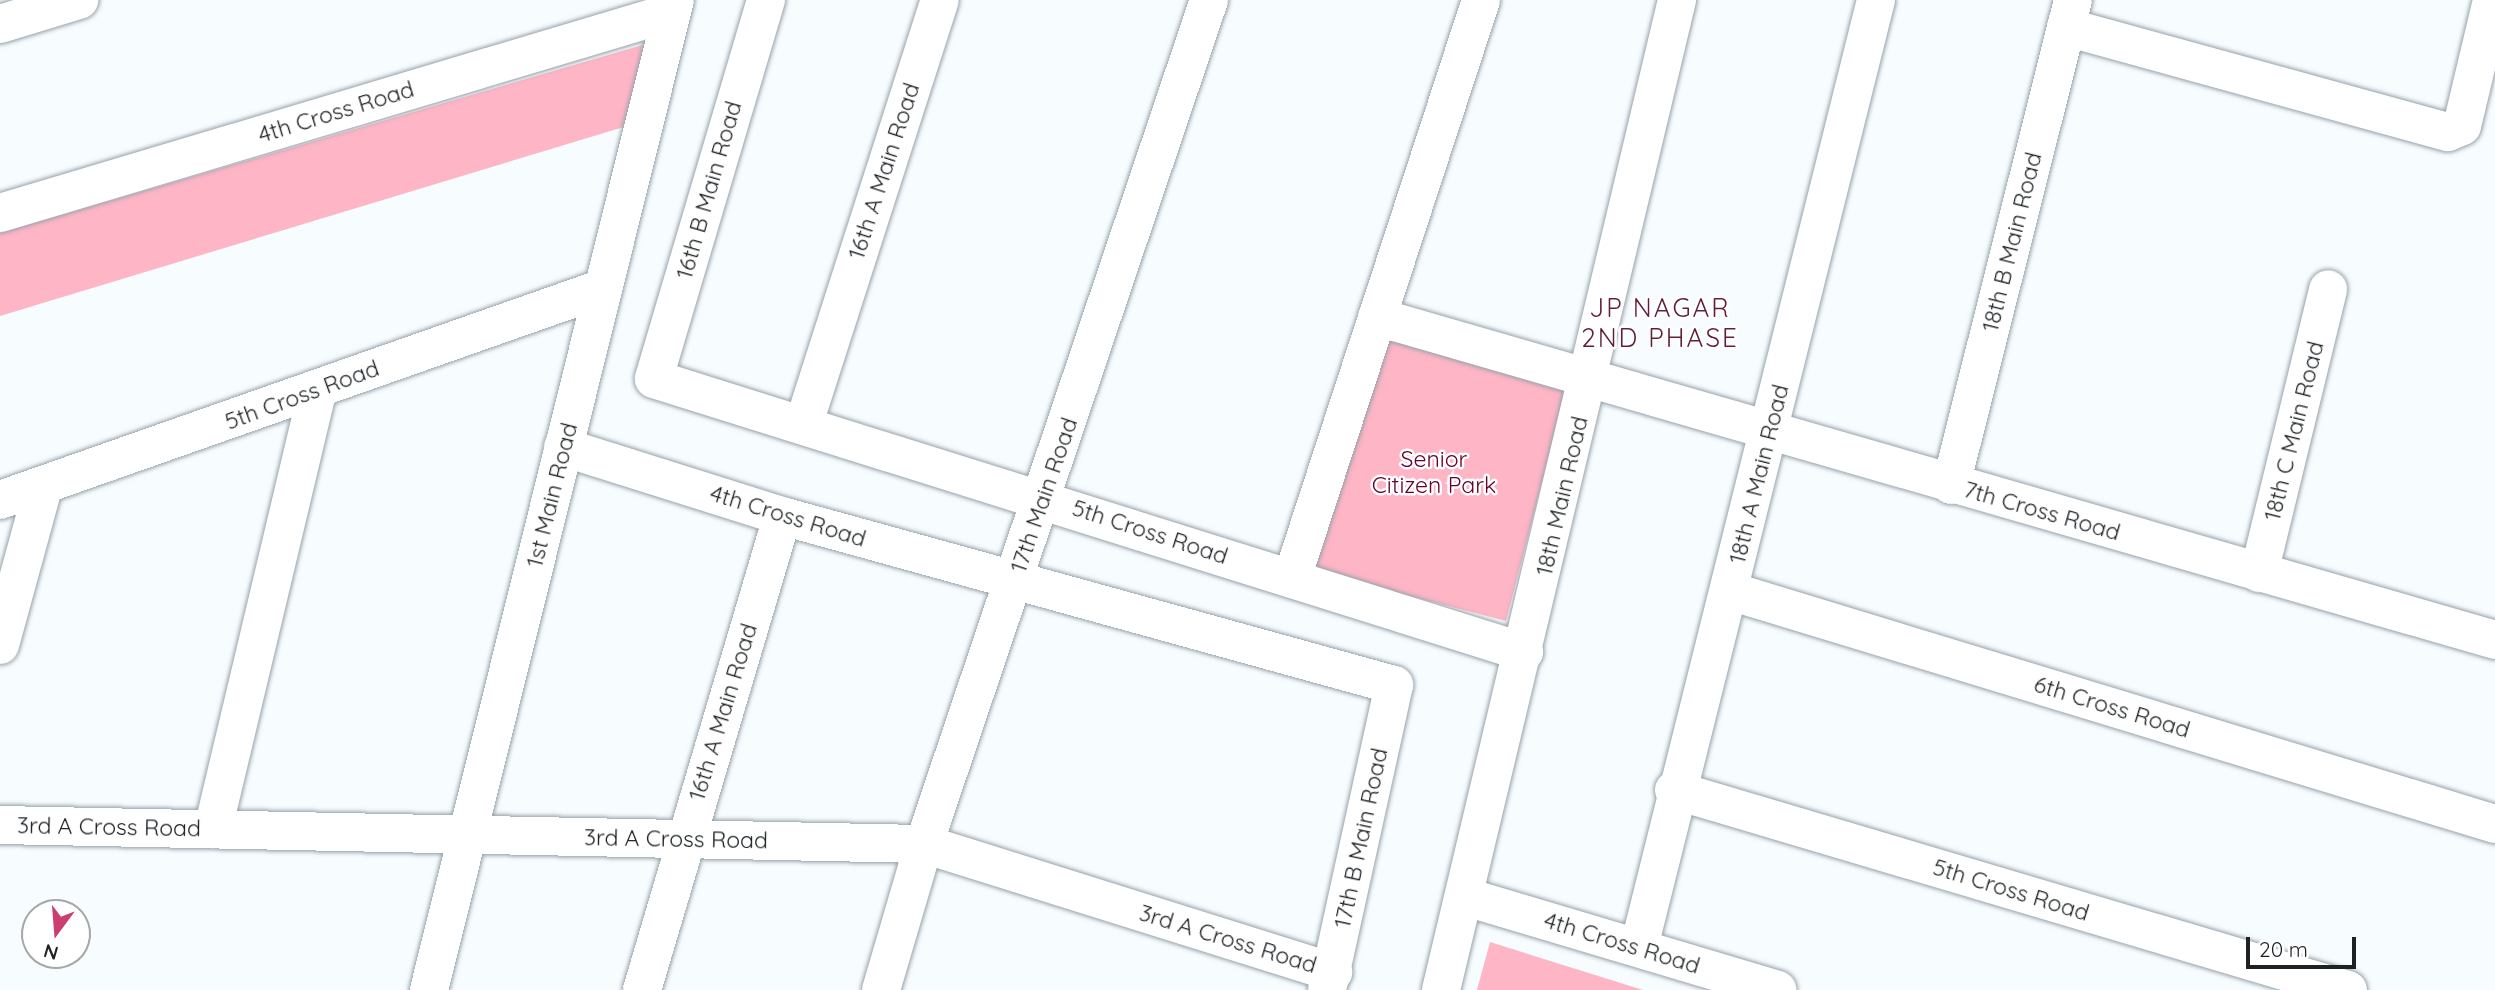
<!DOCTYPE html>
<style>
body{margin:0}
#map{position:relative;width:2495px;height:990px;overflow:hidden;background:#f7fcff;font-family:Quicksand,sans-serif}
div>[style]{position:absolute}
.green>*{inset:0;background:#feb5c6}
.roads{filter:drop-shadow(0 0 2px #96a2a9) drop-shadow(0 0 2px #96a2a9)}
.minor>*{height:38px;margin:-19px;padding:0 19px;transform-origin:19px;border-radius:19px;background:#fff}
.tertiary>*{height:38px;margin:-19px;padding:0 19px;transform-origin:19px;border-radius:19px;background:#fff}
span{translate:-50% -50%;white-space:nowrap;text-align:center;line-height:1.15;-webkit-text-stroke:5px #fff;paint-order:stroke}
.street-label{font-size:23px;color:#1e2225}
.park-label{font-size:23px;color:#63002b}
.quarter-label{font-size:26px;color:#621e34;letter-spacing:2px}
.north{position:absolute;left:21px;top:899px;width:70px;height:70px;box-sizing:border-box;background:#fff;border:2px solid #a5a7a8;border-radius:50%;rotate:196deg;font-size:19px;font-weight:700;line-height:28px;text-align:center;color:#1e2225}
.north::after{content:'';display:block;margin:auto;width:24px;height:32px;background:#cb3e6e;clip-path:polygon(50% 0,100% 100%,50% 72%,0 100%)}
.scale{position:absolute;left:2246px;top:937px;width:110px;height:32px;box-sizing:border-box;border:4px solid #1e2225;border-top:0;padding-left:9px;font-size:21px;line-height:24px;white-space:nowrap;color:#1e2225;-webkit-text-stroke:5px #fff;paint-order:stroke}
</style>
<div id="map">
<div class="green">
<div style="clip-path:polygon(646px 44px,627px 126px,0 316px,0 233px)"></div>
<div style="clip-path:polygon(1361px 324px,1569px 378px,1506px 621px,1298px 567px)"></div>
<div style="clip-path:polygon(1490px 942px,1643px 990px,1477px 990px)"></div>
</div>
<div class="roads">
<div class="minor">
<div style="left:766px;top:0;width:395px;rotate:106.5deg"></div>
<div style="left:654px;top:379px;width:912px;rotate:17.42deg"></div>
<div style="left:0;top:24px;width:83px;rotate:-16.9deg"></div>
<div style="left:2066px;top:27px;width:396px;rotate:15.4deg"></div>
<div style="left:2448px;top:132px;width:15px;rotate:-23deg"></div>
<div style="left:2462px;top:126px;width:130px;rotate:-76.6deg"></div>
<div style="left:0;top:213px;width:701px;rotate:-16.65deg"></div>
<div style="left:1377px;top:317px;width:1164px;rotate:16.11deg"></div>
<div style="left:804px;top:423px;width:444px;rotate:-72.2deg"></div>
<div style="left:563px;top:447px;width:230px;rotate:17.5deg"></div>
<div style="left:782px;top:516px;width:635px;rotate:15.44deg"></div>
<div style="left:1394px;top:685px;width:312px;rotate:102.4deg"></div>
<div style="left:1951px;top:485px;width:500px;rotate:-75.88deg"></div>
<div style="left:0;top:500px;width:639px;rotate:-19.37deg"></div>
<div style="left:2259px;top:573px;width:292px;rotate:-76.3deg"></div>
<div style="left:1292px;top:578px;width:608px;rotate:-71.89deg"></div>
<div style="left:1730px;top:591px;width:800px;rotate:16.94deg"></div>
<div style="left:0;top:645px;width:163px;rotate:-74.7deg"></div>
<div style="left:1674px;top:790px;width:703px;rotate:16.53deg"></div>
<div style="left:0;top:825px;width:924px;rotate:1.18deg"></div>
<div style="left:924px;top:844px;width:429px;rotate:17.4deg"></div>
<div style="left:213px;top:829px;width:452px;rotate:-76.6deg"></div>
<div style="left:1466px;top:897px;width:325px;rotate:16.6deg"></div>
<div style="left:1639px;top:947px;width:976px;rotate:-75.95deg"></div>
<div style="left:429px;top:990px;width:1020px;rotate:-76.05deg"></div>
<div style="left:642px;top:990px;width:494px;rotate:-73.5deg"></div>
<div style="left:1441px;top:990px;width:1018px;rotate:-76.59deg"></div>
</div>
<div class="tertiary">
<div style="left:881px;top:990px;width:152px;rotate:-73.6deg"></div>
<div style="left:924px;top:844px;width:891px;rotate:-71.34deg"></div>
</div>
</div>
<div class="street-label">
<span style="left:336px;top:112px;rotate:-17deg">4th Cross Road</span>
<span style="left:884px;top:171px;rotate:-72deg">16th A Main Road</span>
<span style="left:709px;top:190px;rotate:-74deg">16th B Main Road</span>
<span style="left:2012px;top:242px;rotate:-76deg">18th B Main Road</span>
<span style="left:302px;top:395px;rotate:-20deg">5th Cross Road</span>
<span style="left:2294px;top:431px;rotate:-76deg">18th C Main Road</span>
<span style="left:1759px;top:474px;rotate:-76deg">18th A Main Road</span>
<span style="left:552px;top:495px;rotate:-76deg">1st Main Road</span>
<span style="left:1044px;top:495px;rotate:-71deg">17th Main Road</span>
<span style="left:1562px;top:496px;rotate:-77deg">18th Main Road</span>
<span style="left:2042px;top:511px;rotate:16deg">7th Cross Road</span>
<span style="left:788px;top:516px;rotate:17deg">4th Cross Road</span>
<span style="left:1150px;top:532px;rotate:18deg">5th Cross Road</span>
<span style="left:2112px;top:707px;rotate:17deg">6th Cross Road</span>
<span style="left:723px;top:712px;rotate:-73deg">16th A Main Road</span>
<span style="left:109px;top:827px;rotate:1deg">3rd A Cross Road</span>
<span style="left:1361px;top:838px;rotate:-78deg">17th B Main Road</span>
<span style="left:676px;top:839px;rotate:1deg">3rd A Cross Road</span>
<span style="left:2011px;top:890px;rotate:17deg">5th Cross Road</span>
<span style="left:1228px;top:939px;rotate:17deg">3rd A Cross Road</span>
<span style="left:1622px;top:943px;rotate:17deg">4th Cross Road</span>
</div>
<div class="park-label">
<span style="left:1434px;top:472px">Senior<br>Citizen Park</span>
</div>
<div class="quarter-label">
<span style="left:1660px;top:323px">JP NAGAR<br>2ND PHASE</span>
</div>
<div class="north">N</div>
<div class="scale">20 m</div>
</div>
